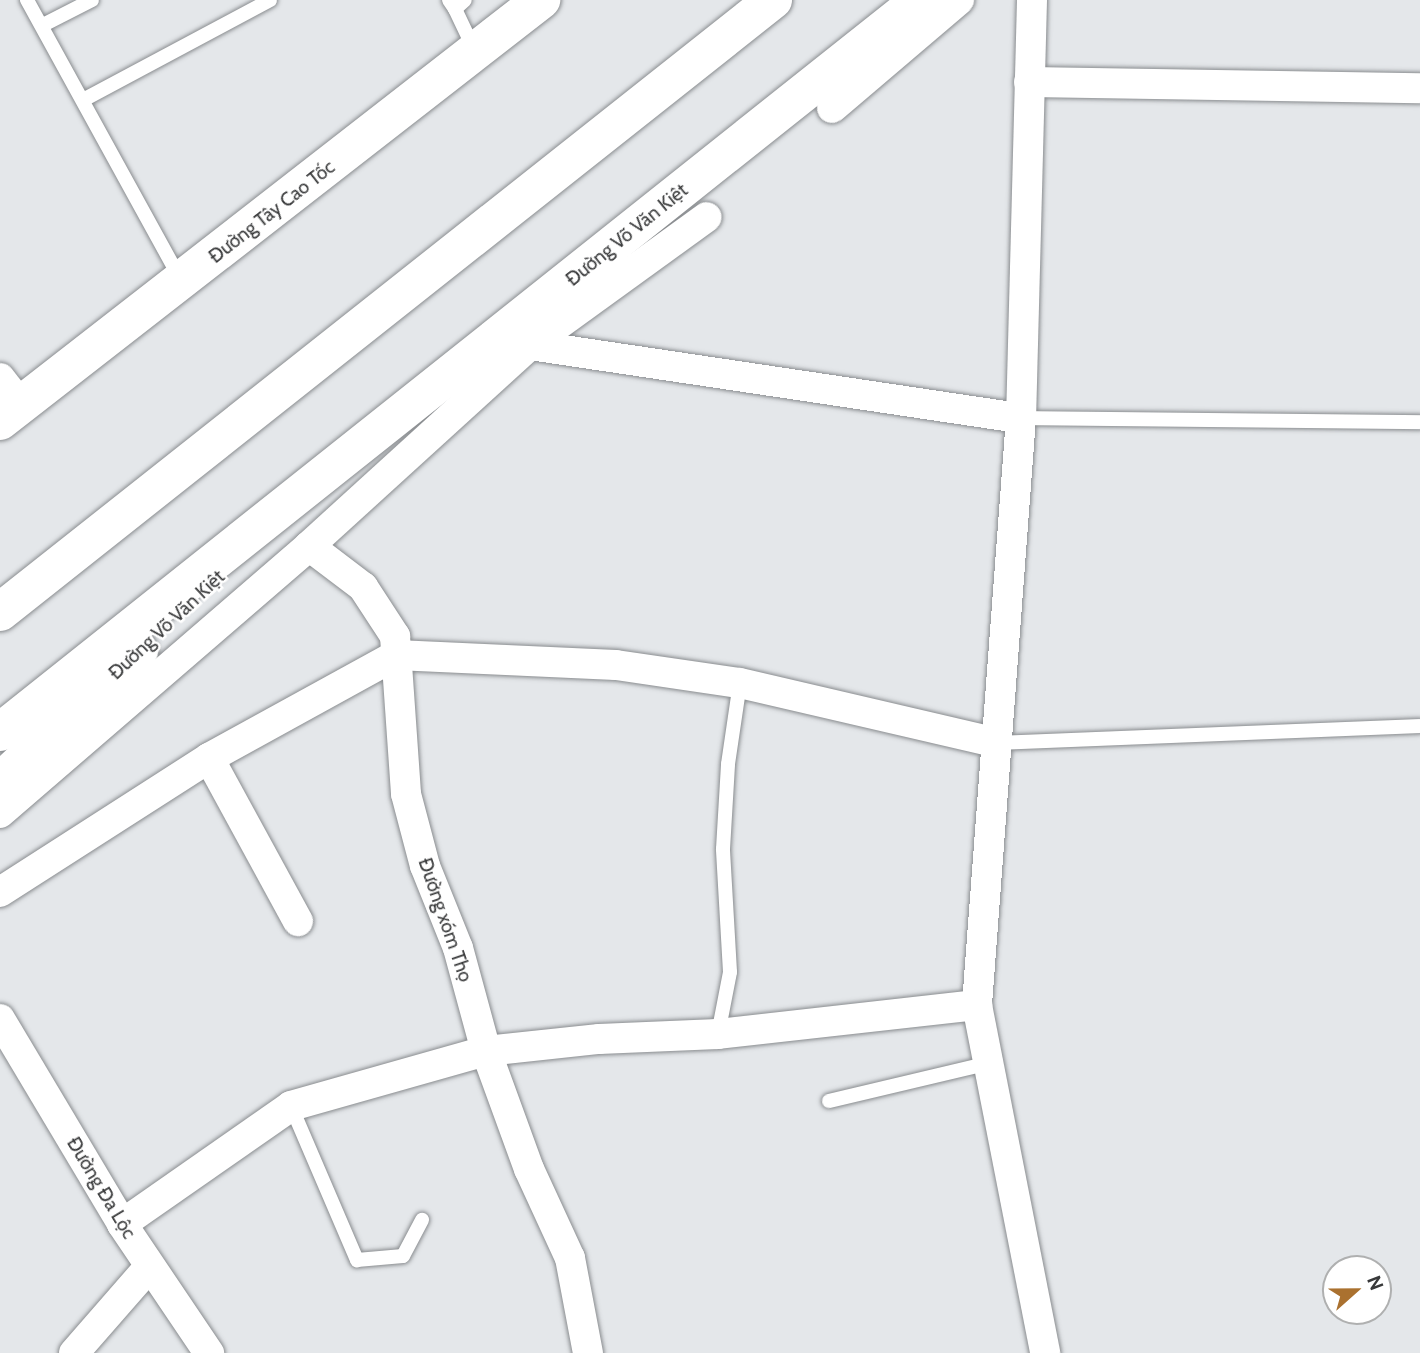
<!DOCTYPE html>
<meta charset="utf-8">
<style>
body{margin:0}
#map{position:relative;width:1420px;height:1353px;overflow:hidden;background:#e4e7ea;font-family:Cabin,sans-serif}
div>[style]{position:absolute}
.roads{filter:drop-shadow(0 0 2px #898c8f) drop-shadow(0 0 2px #898c8f)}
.service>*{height:14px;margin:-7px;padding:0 7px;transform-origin:7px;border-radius:7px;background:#fff}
.minor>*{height:30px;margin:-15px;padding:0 15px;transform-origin:15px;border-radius:15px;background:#fff}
.secondary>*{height:38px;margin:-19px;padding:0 19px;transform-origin:19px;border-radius:19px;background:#fff}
.trunk>*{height:38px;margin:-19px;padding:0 19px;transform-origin:19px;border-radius:19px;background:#fff}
span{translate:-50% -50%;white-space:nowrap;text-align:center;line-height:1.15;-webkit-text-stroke:5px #fff;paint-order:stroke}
.street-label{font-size:19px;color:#38393a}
.north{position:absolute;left:1322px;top:1255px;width:70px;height:70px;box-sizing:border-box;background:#fff;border:2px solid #afb0b0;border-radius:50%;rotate:69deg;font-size:19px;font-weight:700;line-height:28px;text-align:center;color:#38393a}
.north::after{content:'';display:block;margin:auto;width:24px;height:32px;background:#aa712f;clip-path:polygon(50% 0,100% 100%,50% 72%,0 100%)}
</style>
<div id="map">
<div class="roads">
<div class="service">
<div style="left:27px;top:0;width:317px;rotate:61.2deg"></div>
<div style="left:449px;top:0;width:11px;rotate:56deg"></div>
<div style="left:455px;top:9px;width:13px;rotate:-42deg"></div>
<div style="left:455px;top:9px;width:44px;rotate:64.6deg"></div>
<div style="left:43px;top:25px;width:55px;rotate:-27deg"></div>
<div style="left:83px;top:100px;width:212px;rotate:-28.1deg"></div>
<div style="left:1021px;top:418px;width:399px;rotate:0.6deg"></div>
<div style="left:997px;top:743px;width:423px;rotate:-2.3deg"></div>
<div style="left:718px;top:1034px;width:63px;rotate:-79deg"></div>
<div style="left:730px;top:972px;width:123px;rotate:-93.3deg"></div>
<div style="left:723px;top:849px;width:85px;rotate:-86.6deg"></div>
<div style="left:728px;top:764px;width:82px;rotate:-81.6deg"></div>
<div style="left:829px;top:1101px;width:165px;rotate:-13.3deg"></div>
<div style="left:291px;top:1106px;width:168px;rotate:66.8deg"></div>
<div style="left:357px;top:1260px;width:46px;rotate:-5deg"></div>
<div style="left:403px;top:1256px;width:41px;rotate:-62.2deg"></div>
</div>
<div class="minor">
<div style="left:1032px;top:0;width:418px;rotate:91.5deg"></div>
<div style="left:1021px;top:418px;width:589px;rotate:94.29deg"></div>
<div style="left:977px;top:1005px;width:355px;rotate:78.9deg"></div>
<div style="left:1029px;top:82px;width:391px;rotate:0.9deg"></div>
<div style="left:832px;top:108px;width:167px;rotate:-40.4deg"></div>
<div style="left:530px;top:345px;width:496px;rotate:8.5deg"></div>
<div style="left:0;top:378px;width:34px;rotate:52deg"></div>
<div style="left:309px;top:546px;width:68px;rotate:37.2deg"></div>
<div style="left:363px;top:587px;width:59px;rotate:56.9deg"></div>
<div style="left:395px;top:636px;width:158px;rotate:86deg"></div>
<div style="left:406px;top:794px;width:74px;rotate:75.2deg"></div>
<div style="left:425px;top:866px;width:88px;rotate:68.1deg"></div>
<div style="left:458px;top:948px;width:107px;rotate:74.8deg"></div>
<div style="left:486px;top:1051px;width:126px;rotate:70deg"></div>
<div style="left:529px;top:1169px;width:98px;rotate:65.3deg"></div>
<div style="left:570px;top:1258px;width:97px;rotate:79.3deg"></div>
<div style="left:209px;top:758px;width:186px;rotate:61.4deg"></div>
<div style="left:0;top:813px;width:408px;rotate:-40.8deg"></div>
<div style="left:309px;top:546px;width:299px;rotate:-42.3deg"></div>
<div style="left:530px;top:345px;width:218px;rotate:-35.9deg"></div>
<div style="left:0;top:892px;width:248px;rotate:-32.7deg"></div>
<div style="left:209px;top:758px;width:213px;rotate:-28.8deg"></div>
<div style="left:396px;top:655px;width:220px;rotate:2.6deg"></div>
<div style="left:616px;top:665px;width:125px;rotate:8.3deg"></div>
<div style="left:740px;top:683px;width:264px;rotate:13.1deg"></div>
<div style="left:0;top:1019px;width:239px;rotate:59.2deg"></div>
<div style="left:122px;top:1224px;width:156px;rotate:56deg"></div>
<div style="left:122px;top:1224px;width:206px;rotate:-34.9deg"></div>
<div style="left:291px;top:1106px;width:203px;rotate:-15.8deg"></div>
<div style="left:486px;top:1051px;width:114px;rotate:-6.1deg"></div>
<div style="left:599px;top:1039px;width:119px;rotate:-2.4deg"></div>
<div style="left:718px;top:1034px;width:261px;rotate:-6.4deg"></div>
<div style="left:74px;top:1353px;width:114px;rotate:-48.9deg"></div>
</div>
<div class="secondary">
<div style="left:0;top:421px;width:686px;rotate:-37.89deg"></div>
</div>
<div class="trunk">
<div style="left:0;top:612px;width:986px;rotate:-38.37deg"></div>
<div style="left:0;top:732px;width:1176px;rotate:-38.51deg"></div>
<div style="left:0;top:782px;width:191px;rotate:-43.3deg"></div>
</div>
</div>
<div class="street-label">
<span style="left:272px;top:212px;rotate:-38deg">Đường Tây Cao Tốc</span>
<span style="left:627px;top:235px;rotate:-39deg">Đường Võ Văn Kiệt</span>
<span style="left:167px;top:625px;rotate:-43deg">Đường Võ Văn Kiệt</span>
<span style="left:445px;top:920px;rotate:71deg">Đường xóm Thọ</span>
<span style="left:101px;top:1188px;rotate:59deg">Đường Đa Lộc</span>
</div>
<div class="north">N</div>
</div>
